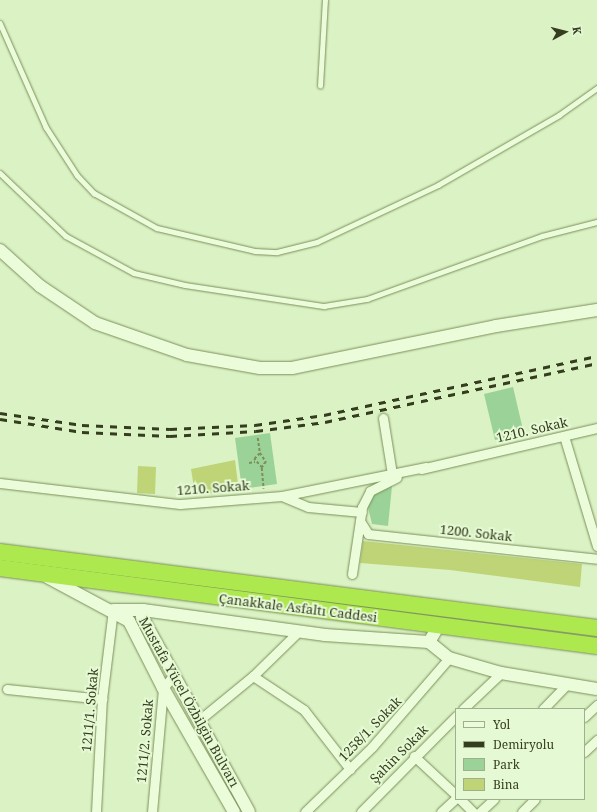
<!DOCTYPE html>
<meta charset="utf-8">
<style>
body{margin:0}
#map{position:relative;width:597px;height:812px;overflow:hidden;background:#dbf2c5;font-family:"Noto Serif",serif}
div>[style]{position:absolute}
.green>*{inset:0;background:#9bd297}
.building>*{inset:0;background:#bed477}
.path>*{height:1.5px;margin-top:-0.75px;transform-origin:0;background:repeating-linear-gradient(90deg,#7c8f59 0 3px,transparent 0 5px)}
.roads{filter:drop-shadow(0 0 1px #7c8f59) drop-shadow(0 0 1px #7c8f59)}
.lane>*{height:4.5px;margin:-2.25px;padding:0 2.25px;transform-origin:2.25px;border-radius:2.25px;background:#eafcd9}
.street>*{height:9px;margin:-4.5px;padding:0 4.5px;transform-origin:4.5px;border-radius:4.5px;background:#eafcd9}
.secondary>*{height:12px;margin:-6px;padding:0 6px;transform-origin:6px;border-radius:6px;background:#eafcd9}
.highway>*{height:16px;margin:-8px;padding:0 8px;transform-origin:8px;border-radius:8px;background:#aee84f}
.rail>*{height:3px;margin-top:-1.5px;transform-origin:0;background:repeating-linear-gradient(90deg,#343e1e 0 7px,transparent 0 14px)}
span{translate:-50% -50%;white-space:nowrap;text-align:center;line-height:1.15;-webkit-text-stroke:4px #e6f9d5;paint-order:stroke}
.street-label{font-size:13px;color:#343e1e}
.legend{position:absolute;left:455px;top:708px;width:130px;height:92px;box-sizing:border-box;background:#e6f9d5;border:1px solid #9fae8c;margin:0;padding:5px 7px;list-style:none;font-size:12px;color:#343e1e}
.legend li{display:flex;align-items:center;gap:8px;height:20px}
.legend b{width:20px;border:1px solid #9fae8c}
.north{position:absolute;left:545px;top:12px;width:40px;height:40px;-webkit-text-stroke:3px #e6f9d5;paint-order:stroke;rotate:83deg;font-size:11px;font-weight:700;line-height:16px;text-align:center;color:#343e1e}
.north::after{content:'';display:block;margin:auto;width:14px;height:18px;background:#343e1e;clip-path:polygon(50% 0,100% 100%,50% 72%,0 100%)}
</style>
<div id="map">
<div class="green">
<div style="clip-path:polygon(513px 387px,524px 434px,495px 440px,484px 394px)"></div>
<div style="clip-path:polygon(270px 433px,277px 484px,242px 489px,235px 438px)"></div>
<div style="clip-path:polygon(392px 486px,388px 526px,372px 524px,367px 503px,371px 494px)"></div>
</div>
<div class="building">
<div style="clip-path:polygon(235px 460px,239px 492px,195px 494px,191px 469px)"></div>
<div style="clip-path:polygon(138px 466px,156px 467px,155px 494px,137px 493px)"></div>
<div style="clip-path:polygon(363px 541px,582px 564px,580px 587px,450px 570px,360px 563px)"></div>
</div>
<div class="path">
<div style="left:258px;top:438px;width:15px;rotate:82deg"></div>
<div style="left:249px;top:463px;width:6px;rotate:-9deg"></div>
<div style="left:262px;top:468px;width:12px;rotate:-132deg"></div>
<div style="left:254px;top:459px;width:8px;rotate:-45deg"></div>
<div style="left:260px;top:453px;width:11px;rotate:56deg"></div>
<div style="left:266px;top:462px;width:7px;rotate:124deg"></div>
<div style="left:262px;top:468px;width:21px;rotate:85deg"></div>
</div>
<div class="roads">
<div class="lane">
<div style="left:0;top:23px;width:114px;rotate:66.1deg"></div>
<div style="left:46px;top:127px;width:57px;rotate:57.1deg"></div>
<div style="left:77px;top:175px;width:25px;rotate:47deg"></div>
<div style="left:94px;top:193px;width:72px;rotate:29.1deg"></div>
<div style="left:157px;top:228px;width:101px;rotate:13.2deg"></div>
<div style="left:255px;top:251px;width:22px;rotate:3deg"></div>
<div style="left:277px;top:252px;width:41px;rotate:-14deg"></div>
<div style="left:317px;top:242px;width:134px;rotate:-25.2deg"></div>
<div style="left:438px;top:185px;width:140px;rotate:-30deg"></div>
<div style="left:559px;top:115px;width:47px;rotate:-35.4deg"></div>
<div style="left:320px;top:86px;width:86px;rotate:-86.7deg"></div>
<div style="left:0;top:173px;width:91px;rotate:43.7deg"></div>
<div style="left:66px;top:236px;width:77px;rotate:28.6deg"></div>
<div style="left:134px;top:273px;width:52px;rotate:13.2deg"></div>
<div style="left:185px;top:285px;width:141px;rotate:8.6deg"></div>
<div style="left:324px;top:306px;width:44px;rotate:-9.2deg"></div>
<div style="left:367px;top:299px;width:186px;rotate:-19.8deg"></div>
<div style="left:542px;top:236px;width:57px;rotate:-14.3deg"></div>
</div>
<div class="street">
<div style="left:383px;top:418px;width:57px;rotate:80.9deg"></div>
<div style="left:564px;top:436px;width:115px;rotate:73.3deg"></div>
<div style="left:421px;top:469px;width:181px;rotate:-13.1deg"></div>
<div style="left:0;top:483px;width:181px;rotate:6.7deg"></div>
<div style="left:180px;top:504px;width:102px;rotate:-4.5deg"></div>
<div style="left:282px;top:496px;width:147px;rotate:-11.4deg"></div>
<div style="left:282px;top:496px;width:28px;rotate:23deg"></div>
<div style="left:308px;top:507px;width:54px;rotate:5.3deg"></div>
<div style="left:360px;top:521px;width:15px;rotate:58deg"></div>
<div style="left:368px;top:534px;width:230px;rotate:6.2deg"></div>
<div style="left:352px;top:574px;width:68px;rotate:-81.5deg"></div>
<div style="left:362px;top:507px;width:18px;rotate:-63deg"></div>
<div style="left:370px;top:491px;width:30px;rotate:-27deg"></div>
<div style="left:253px;top:676px;width:61px;rotate:33.7deg"></div>
<div style="left:304px;top:710px;width:75px;rotate:52.1deg"></div>
<div style="left:7px;top:689px;width:96px;rotate:6deg"></div>
<div style="left:463px;top:709px;width:52px;rotate:-43.5deg"></div>
<div style="left:543px;top:709px;width:36px;rotate:-46deg"></div>
<div style="left:584px;top:717px;width:18px;rotate:-43deg"></div>
<div style="left:198px;top:721px;width:71px;rotate:-39.3deg"></div>
<div style="left:253px;top:676px;width:63px;rotate:-44.4deg"></div>
<div style="left:584px;top:752px;width:18px;rotate:-43deg"></div>
<div style="left:414px;top:756px;width:57px;rotate:42.9deg"></div>
<div style="left:460px;top:799px;width:18px;rotate:45deg"></div>
<div style="left:96px;top:812px;width:113px;rotate:-87deg"></div>
<div style="left:102px;top:699px;width:90px;rotate:-83deg"></div>
<div style="left:152px;top:812px;width:124px;rotate:-84.9deg"></div>
<div style="left:163px;top:688px;width:16px;rotate:-50deg"></div>
<div style="left:305px;top:812px;width:93px;rotate:-44.1deg"></div>
<div style="left:372px;top:747px;width:118px;rotate:-49.1deg"></div>
<div style="left:361px;top:812px;width:135px;rotate:-45.3deg"></div>
<div style="left:441px;top:812px;width:21px;rotate:-43deg"></div>
<div style="left:480px;top:812px;width:19px;rotate:-43deg"></div>
<div style="left:522px;top:812px;width:18px;rotate:-45deg"></div>
</div>
<div class="secondary">
<div style="left:0;top:250px;width:54px;rotate:42deg"></div>
<div style="left:40px;top:286px;width:66px;rotate:33.9deg"></div>
<div style="left:95px;top:323px;width:97px;rotate:19.2deg"></div>
<div style="left:187px;top:355px;width:74px;rotate:10.1deg"></div>
<div style="left:260px;top:368px;width:32px"></div>
<div style="left:292px;top:368px;width:208px;rotate:-11.6deg"></div>
<div style="left:496px;top:326px;width:102px;rotate:-9deg"></div>
<div style="left:47px;top:577px;width:93px;rotate:28.2deg"></div>
<div style="left:129px;top:621px;width:75px;rotate:63.1deg"></div>
<div style="left:163px;top:688px;width:143px;rotate:60.2deg"></div>
<div style="left:113px;top:610px;width:30px"></div>
<div style="left:143px;top:610px;width:184px;rotate:7.8deg"></div>
<div style="left:325px;top:635px;width:104px;rotate:3.9deg"></div>
<div style="left:143px;top:610px;width:7px;rotate:98deg"></div>
<div style="left:142px;top:617px;width:222px;rotate:61.2deg"></div>
<div style="left:439px;top:625px;width:20px;rotate:120deg"></div>
<div style="left:429px;top:642px;width:26px;rotate:39deg"></div>
<div style="left:449px;top:658px;width:54px;rotate:16.1deg"></div>
<div style="left:501px;top:673px;width:97px;rotate:9.5deg"></div>
</div>
<div class="highway">
<div style="left:0;top:552px;width:602px;rotate:7.25deg"></div>
<div style="left:0;top:568px;width:602px;rotate:7.44deg"></div>
</div>
</div>
<div class="rail">
<div style="left:0;top:413px;width:83px;rotate:8.3deg"></div>
<div style="left:82px;top:425px;width:88px;rotate:2.6deg"></div>
<div style="left:170px;top:429px;width:85px;rotate:-2.7deg"></div>
<div style="left:255px;top:425px;width:70px;rotate:-8.2deg"></div>
<div style="left:324px;top:415px;width:279px;rotate:-12.2deg"></div>
<div style="left:0;top:419px;width:83px;rotate:9deg"></div>
<div style="left:82px;top:432px;width:88px;rotate:2.6deg"></div>
<div style="left:170px;top:436px;width:86px;rotate:-3.3deg"></div>
<div style="left:256px;top:431px;width:70px;rotate:-7.4deg"></div>
<div style="left:325px;top:422px;width:278px;rotate:-12.2deg"></div>
</div>
<div class="street-label">
<span style="left:532px;top:430px;rotate:-13deg">1210. Sokak</span>
<span style="left:213px;top:488px;rotate:-4deg">1210. Sokak</span>
<span style="left:476px;top:533px;rotate:6deg">1200. Sokak</span>
<span style="left:298px;top:608px;rotate:7deg">Çanakkale Asfaltı Caddesi</span>
<span style="left:189px;top:702px;rotate:61deg">Mustafa Yücel Özbilgin Bulvarı</span>
<span style="left:90px;top:710px;rotate:-85deg">1211/1. Sokak</span>
<span style="left:370px;top:729px;rotate:-46deg">1258/1. Sokak</span>
<span style="left:145px;top:741px;rotate:-85deg">1211/2. Sokak</span>
<span style="left:399px;top:754px;rotate:-45deg">Şahin Sokak</span>
</div>
<ul class="legend">
<li><b style="height:5px;background:#eafcd9"></b>Yol</li>
<li><b style="height:5px;background:#343e1e"></b>Demiryolu</li>
<li><b style="height:11px;background:#9bd297"></b>Park</li>
<li><b style="height:11px;background:#bed477"></b>Bina</li>
</ul>
<div class="north">K</div>
</div>
